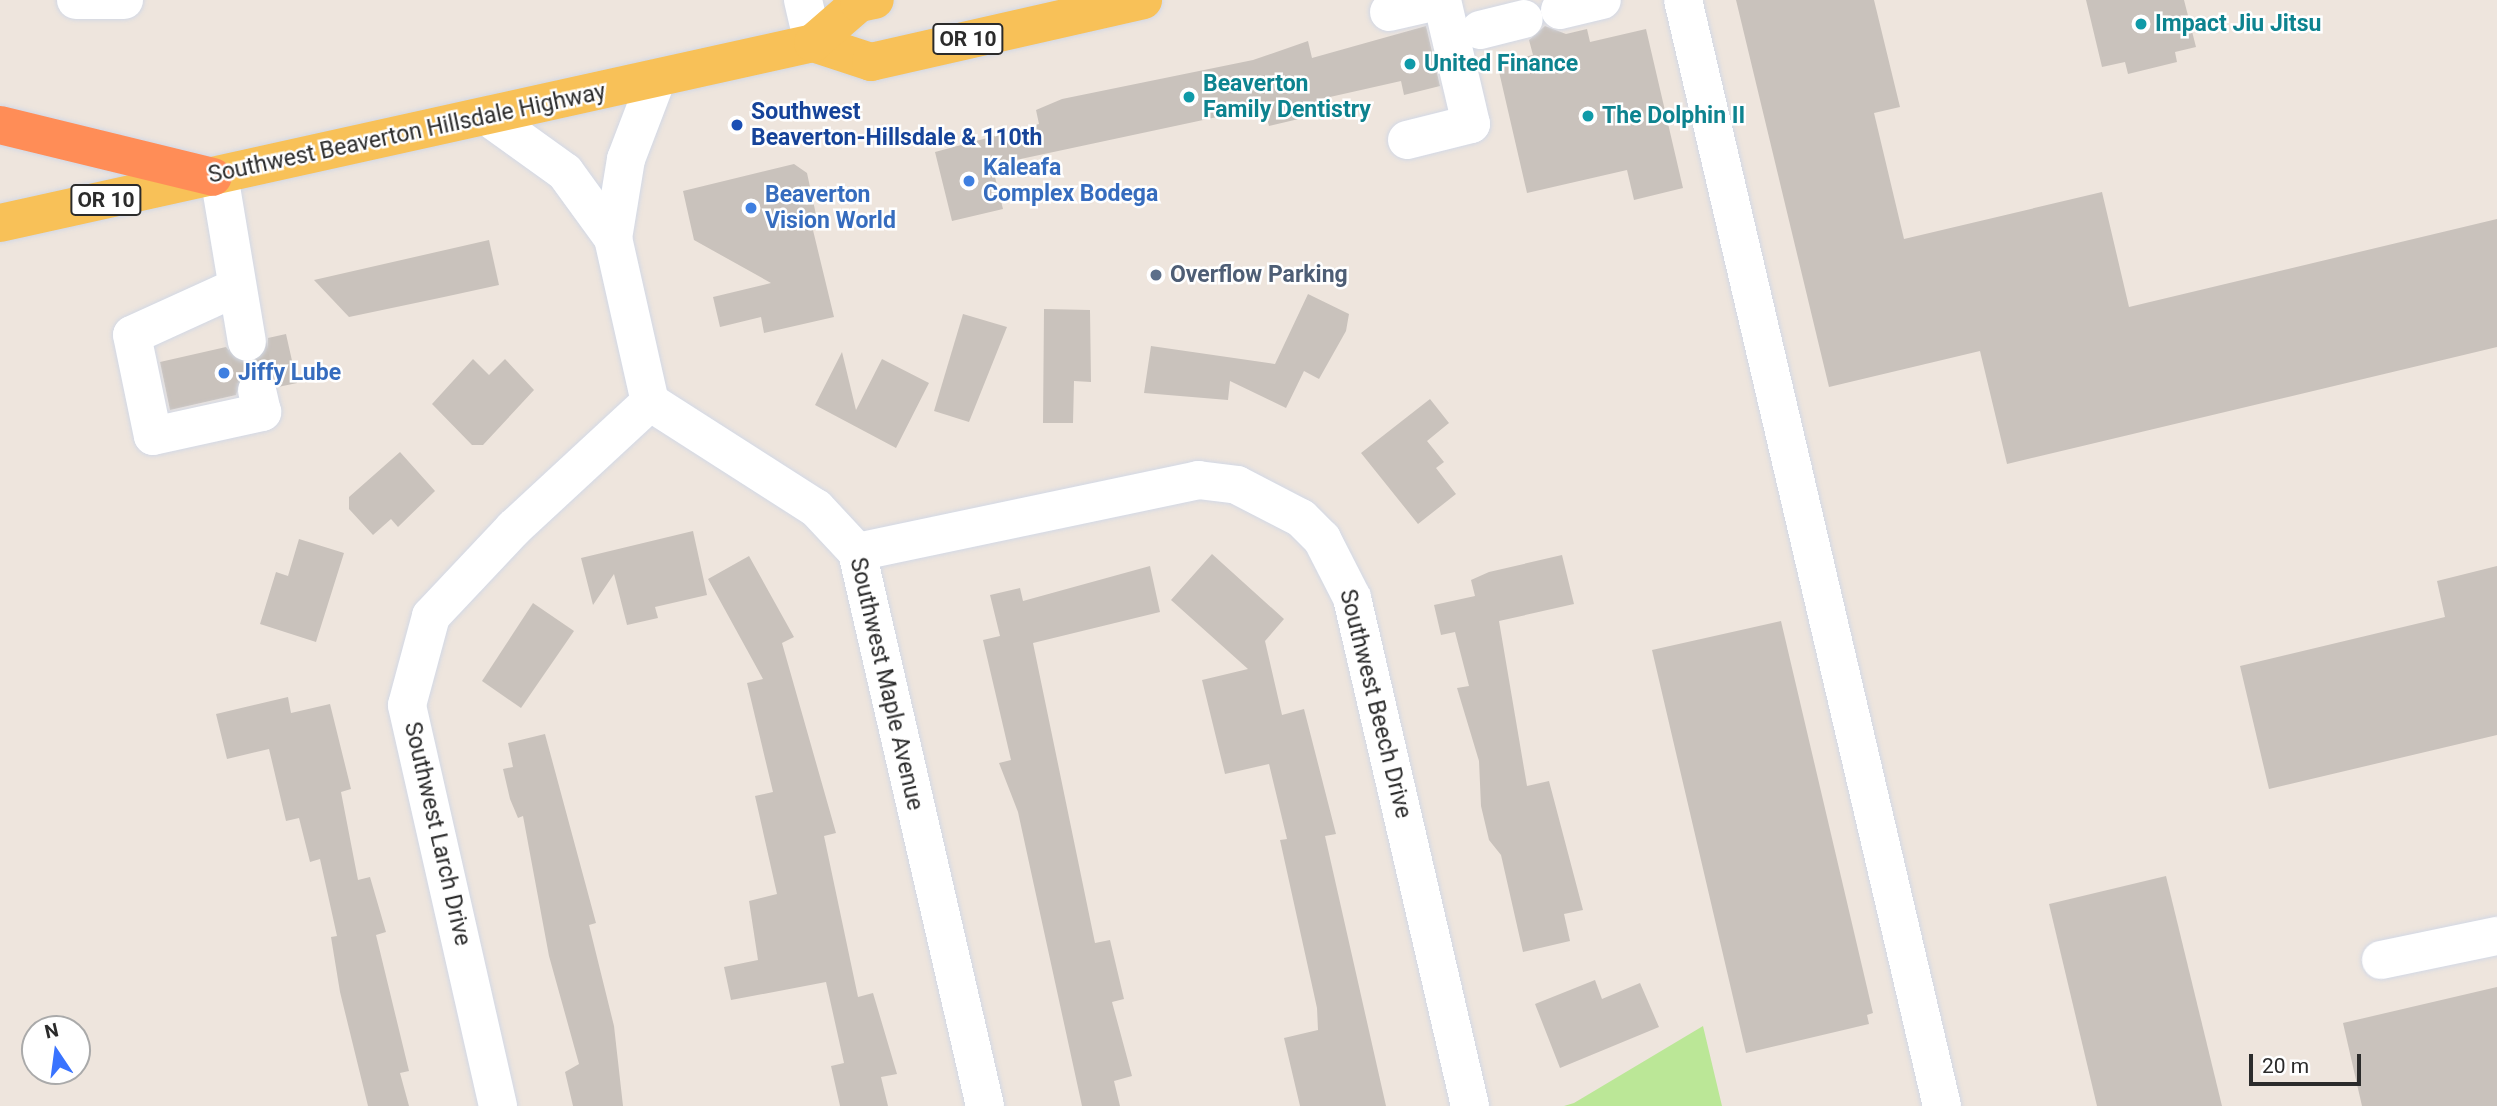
<!DOCTYPE html>
<style>
body{margin:0}
#map{position:relative;width:2497px;height:1106px;overflow:hidden;background:#eee5dd;font-family:Roboto,sans-serif}
div>[style]{position:absolute}
.green>*{inset:0;background:#bbe797}
.building>*{inset:0;background:#c9c2bc}
.minor-tunnel>*{height:38px;margin-top:-19px;transform-origin:0;background:repeating-linear-gradient(90deg,#c7c0b9 0 38px,transparent 0 57px)}
.roads{filter:drop-shadow(0 0 2px #d2d8e5) drop-shadow(0 0 2px #d2d8e5)}
.minor>*{height:38px;margin:-19px;padding:0 19px;transform-origin:19px;border-radius:19px;background:#fff}
.major>*{height:38px;margin:-19px;padding:0 19px;transform-origin:19px;border-radius:19px;background:#f8c158}
.highway>*{height:38px;margin:-19px;padding:0 19px;transform-origin:19px;border-radius:19px;background:#ff8d57}
.dots>*{width:19px;height:19px;translate:-50% -50%;box-sizing:border-box;border:4px solid #fff;border-radius:50%}
span{translate:-50% -50%;white-space:nowrap;text-align:center;line-height:1.15;-webkit-text-stroke:5px #fff;paint-order:stroke}
.shield-label span{padding:2px 5px;background:#fff;border:2px solid;border-radius:5px;-webkit-text-stroke-width:0}
.shield-label{font-size:21px;color:#2b2b2b;font-weight:700}
.culture-label{font-size:23px;color:#0d838f;font-weight:700}
.left{translate:0 -50%;text-align:left}
.transit-label{font-size:23px;color:#164399;font-weight:700}
.street-label{font-size:23px;color:#2b2b2b}
.shop-label{font-size:23px;color:#366cbe;font-weight:700}
.service-label{font-size:23px;color:#4e5e75;font-weight:700}
.north{position:absolute;left:21px;top:1015px;width:70px;height:70px;box-sizing:border-box;background:#fff;border:2px solid #aaa;border-radius:50%;rotate:347deg;font-size:19px;font-weight:700;line-height:28px;text-align:center;color:#2b2b2b}
.north::after{content:'';display:block;margin:auto;width:24px;height:32px;background:#3973ff;clip-path:polygon(50% 0,100% 100%,50% 72%,0 100%)}
.scale{position:absolute;left:2249px;top:1054px;width:112px;height:32px;box-sizing:border-box;border:4px solid #2b2b2b;border-top:0;padding-left:9px;font-size:21px;line-height:24px;white-space:nowrap;color:#2b2b2b;-webkit-text-stroke:5px #fff;paint-order:stroke}
</style>
<div id="map">
<div class="green">
<div style="clip-path:polygon(1703px 1026px,1722px 1106px,1564px 1106px,1574px 1103px)"></div>
</div>
<div class="building">
<div style="clip-path:polygon(1736px 0,1874px 0,1900px 107px,1874px 113px,1904px 239px,2102px 192px,2129px 307px,2497px 219px,2497px 347px,2007px 464px,1980px 351px,1829px 387px)"></div>
<div style="clip-path:polygon(2086px 0,2184px 0,2196px 47px,2175px 52px,2177px 62px,2128px 74px,2125px 62px,2102px 67px)"></div>
<div style="clip-path:polygon(1426px 26px,1440px 86px,1404px 95px,1401px 81px,1321px 99px,1324px 113px,1269px 126px,1264px 107px,992px 165px,1003px 209px,952px 221px,935px 152px,1039px 124px,1036px 110px,1062px 99px,1253px 60px,1308px 41px,1312px 58px)"></div>
<div style="clip-path:polygon(1545px 26px,1566px 34px,1587px 29px,1590px 42px,1646px 29px,1683px 188px,1634px 200px,1627px 170px,1527px 193px,1497px 63px,1533px 55px,1529px 40px)"></div>
<div style="clip-path:polygon(794px 164px,807px 173px,818px 224px,812px 226px,834px 317px,764px 333px,761px 317px,720px 327px,713px 297px,771px 283px,694px 240px,683px 191px)"></div>
<div style="clip-path:polygon(489px 240px,499px 285px,444px 297px,349px 317px,314px 280px)"></div>
<div style="clip-path:polygon(1308px 294px,1349px 314px,1346px 331px,1319px 379px,1304px 371px,1286px 408px,1230px 381px,1228px 400px,1144px 393px,1151px 346px,1275px 364px)"></div>
<div style="clip-path:polygon(1044px 309px,1090px 310px,1091px 382px,1074px 381px,1073px 423px,1043px 423px)"></div>
<div style="clip-path:polygon(963px 314px,1007px 327px,969px 422px,934px 411px)"></div>
<div style="clip-path:polygon(286px 334px,297px 383px,278px 387px,272px 376px,253px 370px,242px 376px,236px 395px,170px 410px,160px 362px,226px 347px,239px 362px,251px 363px,267px 350px,268px 338px)"></div>
<div style="clip-path:polygon(842px 352px,856px 410px,882px 359px,929px 383px,896px 448px,815px 405px)"></div>
<div style="clip-path:polygon(473px 359px,489px 375px,505px 359px,534px 390px,483px 445px,472px 445px,432px 404px)"></div>
<div style="clip-path:polygon(1430px 399px,1449px 423px,1427px 441px,1444px 462px,1436px 468px,1456px 494px,1418px 524px,1361px 453px)"></div>
<div style="clip-path:polygon(400px 452px,435px 491px,398px 527px,391px 519px,373px 535px,349px 509px,349px 497px)"></div>
<div style="clip-path:polygon(693px 531px,707px 595px,655px 607px,658px 618px,627px 625px,614px 574px,593px 605px,581px 558px)"></div>
<div style="clip-path:polygon(299px 539px,344px 553px,316px 642px,260px 624px,276px 572px,288px 576px)"></div>
<div style="clip-path:polygon(1212px 554px,1284px 619px,1265px 641px,1282px 715px,1304px 709px,1336px 834px,1325px 836px,1386px 1106px,1300px 1106px,1284px 1038px,1318px 1030px,1317px 1008px,1280px 840px,1287px 839px,1269px 764px,1225px 774px,1202px 680px,1248px 669px,1171px 600px)"></div>
<div style="clip-path:polygon(1562px 555px,1574px 604px,1499px 621px,1527px 786px,1549px 781px,1583px 910px,1564px 914px,1570px 941px,1523px 952px,1501px 855px,1489px 840px,1481px 806px,1479px 761px,1457px 688px,1469px 686px,1455px 632px,1441px 635px,1434px 605px,1475px 596px,1471px 580px,1489px 572px)"></div>
<div style="clip-path:polygon(749px 556px,794px 637px,782px 643px,836px 833px,824px 836px,858px 997px,873px 993px,897px 1074px,881px 1077px,888px 1106px,840px 1106px,831px 1066px,844px 1063px,826px 982px,731px 1000px,724px 967px,758px 960px,749px 901px,777px 894px,755px 796px,773px 792px,747px 683px,763px 679px,708px 579px)"></div>
<div style="clip-path:polygon(1150px 566px,1160px 612px,1033px 643px,1095px 943px,1110px 940px,1124px 999px,1112px 1002px,1132px 1076px,1114px 1081px,1120px 1106px,1082px 1106px,1018px 812px,999px 763px,1011px 760px,983px 640px,1000px 636px,990px 595px,1020px 588px,1023px 601px)"></div>
<div style="clip-path:polygon(2497px 566px,2497px 735px,2269px 789px,2240px 666px,2445px 617px,2437px 581px)"></div>
<div style="clip-path:polygon(533px 603px,574px 631px,521px 708px,482px 681px)"></div>
<div style="clip-path:polygon(1781px 621px,1873px 1013px,1867px 1015px,1869px 1024px,1746px 1053px,1652px 650px)"></div>
<div style="clip-path:polygon(288px 697px,291px 713px,330px 704px,351px 789px,341px 792px,358px 880px,370px 877px,386px 932px,376px 935px,409px 1071px,400px 1073px,409px 1106px,368px 1106px,340px 992px,331px 937px,337px 936px,320px 859px,310px 862px,299px 818px,286px 821px,269px 749px,227px 759px,216px 714px)"></div>
<div style="clip-path:polygon(545px 734px,596px 923px,589px 925px,614px 1026px,623px 1106px,573px 1106px,565px 1072px,579px 1064px,549px 956px,523px 816px,518px 818px,510px 799px,503px 769px,513px 767px,508px 743px)"></div>
<div style="clip-path:polygon(2166px 876px,2222px 1106px,2097px 1106px,2049px 904px)"></div>
<div style="clip-path:polygon(1595px 980px,1602px 999px,1640px 983px,1659px 1027px,1560px 1068px,1535px 1004px)"></div>
<div style="clip-path:polygon(2497px 987px,2497px 1106px,2362px 1106px,2343px 1023px)"></div>
</div>
<div class="minor-tunnel">
<div style="left:247px;top:342px;width:50px;rotate:78.5deg"></div>
</div>
<div class="roads">
<div class="minor">
<div style="left:76px;top:0;width:48px"></div>
<div style="left:803px;top:0;width:44px;rotate:76.9deg"></div>
<div style="left:1683px;top:0;width:1136px;rotate:76.82deg"></div>
<div style="left:1560px;top:10px;width:43px;rotate:-13.4deg"></div>
<div style="left:1389px;top:12px;width:54px;rotate:-12.8deg"></div>
<div style="left:1480px;top:30px;width:45px;rotate:-14deg"></div>
<div style="left:657px;top:78px;width:87px;rotate:110.9deg"></div>
<div style="left:626px;top:159px;width:80px;rotate:99.3deg"></div>
<div style="left:613px;top:238px;width:168px;rotate:77.3deg"></div>
<div style="left:650px;top:402px;width:197px;rotate:32.6deg"></div>
<div style="left:816px;top:508px;width:60px;rotate:47deg"></div>
<div style="left:857px;top:552px;width:569px;rotate:76.99deg"></div>
<div style="left:487px;top:116px;width:96px;rotate:35.7deg"></div>
<div style="left:565px;top:172px;width:82px;rotate:54deg"></div>
<div style="left:1407px;top:140px;width:66px;rotate:-14deg"></div>
<div style="left:1471px;top:124px;width:127px;rotate:-103.2deg"></div>
<div style="left:219px;top:175px;width:169px;rotate:80.5deg"></div>
<div style="left:235px;top:288px;width:113px;rotate:155.5deg"></div>
<div style="left:132px;top:335px;width:103px;rotate:78.3deg"></div>
<div style="left:153px;top:436px;width:112px;rotate:-12.4deg"></div>
<div style="left:262px;top:412px;width:22px;rotate:-103deg"></div>
<div style="left:857px;top:552px;width:349px;rotate:-11.9deg"></div>
<div style="left:1198px;top:480px;width:39px;rotate:7deg"></div>
<div style="left:1237px;top:485px;width:72px;rotate:27.3deg"></div>
<div style="left:1301px;top:518px;width:30px;rotate:45deg"></div>
<div style="left:1322px;top:539px;width:66px;rotate:63deg"></div>
<div style="left:1352px;top:598px;width:522px;rotate:76.92deg"></div>
<div style="left:2381px;top:960px;width:118px;rotate:-11.7deg"></div>
<div style="left:498px;top:1106px;width:411px;rotate:-102.8deg"></div>
<div style="left:407px;top:705px;width:92px;rotate:-74.9deg"></div>
<div style="left:431px;top:616px;width:121px;rotate:-46.7deg"></div>
<div style="left:514px;top:528px;width:185px;rotate:-42.8deg"></div>
</div>
<div class="major">
<div style="left:813px;top:43px;width:61px;rotate:18.1deg"></div>
<div style="left:871px;top:62px;width:279px;rotate:-12.8deg"></div>
<div style="left:0;top:223px;width:833px;rotate:-12.48deg"></div>
<div style="left:813px;top:43px;width:61px;rotate:-41deg"></div>
<div style="left:859px;top:3px;width:16px;rotate:-11deg"></div>
</div>
<div class="highway">
<div style="left:0;top:125px;width:219px;rotate:13.7deg"></div>
</div>
</div>
<div class="dots">
<div style="left:2141px;top:24px;background:#0f9aa8"></div>
<div style="left:1410px;top:64px;background:#0f9aa8"></div>
<div style="left:1189px;top:97px;background:#0f9aa8"></div>
<div style="left:1588px;top:116px;background:#0f9aa8"></div>
<div style="left:737px;top:125px;background:#1a4fb4"></div>
<div style="left:969px;top:181px;background:#3f7fe0"></div>
<div style="left:751px;top:208px;background:#3f7fe0"></div>
<div style="left:1156px;top:275px;background:#5c6f8a"></div>
<div style="left:224px;top:373px;background:#3f7fe0"></div>
</div>
<div class="shield-label">
<span style="left:968px;top:39px">OR 10</span>
<span style="left:106px;top:200px">OR 10</span>
</div>
<div class="culture-label">
<span class="left" style="left:2155px;top:24px">Impact Jiu Jitsu</span>
<span class="left" style="left:1424px;top:64px">United Finance</span>
<span class="left" style="left:1203px;top:97px">Beaverton<br>Family Dentistry</span>
<span class="left" style="left:1602px;top:116px">The Dolphin II</span>
</div>
<div class="transit-label">
<span class="left" style="left:751px;top:125px">Southwest<br>Beaverton-Hillsdale &amp; 110th</span>
</div>
<div class="street-label">
<span style="left:407px;top:134px;rotate:-12deg">Southwest Beaverton Hillsdale Highway</span>
<span style="left:886px;top:684px;rotate:77deg">Southwest Maple Avenue</span>
<span style="left:1375px;top:704px;rotate:76deg">Southwest Beech Drive</span>
<span style="left:437px;top:834px;rotate:77deg">Southwest Larch Drive</span>
</div>
<div class="shop-label">
<span class="left" style="left:983px;top:181px">Kaleafa<br>Complex Bodega</span>
<span class="left" style="left:765px;top:208px">Beaverton<br>Vision World</span>
<span class="left" style="left:238px;top:373px">Jiffy Lube</span>
</div>
<div class="service-label">
<span class="left" style="left:1170px;top:275px">Overflow Parking</span>
</div>
<div class="north">N</div>
<div class="scale">20 m</div>
</div>
